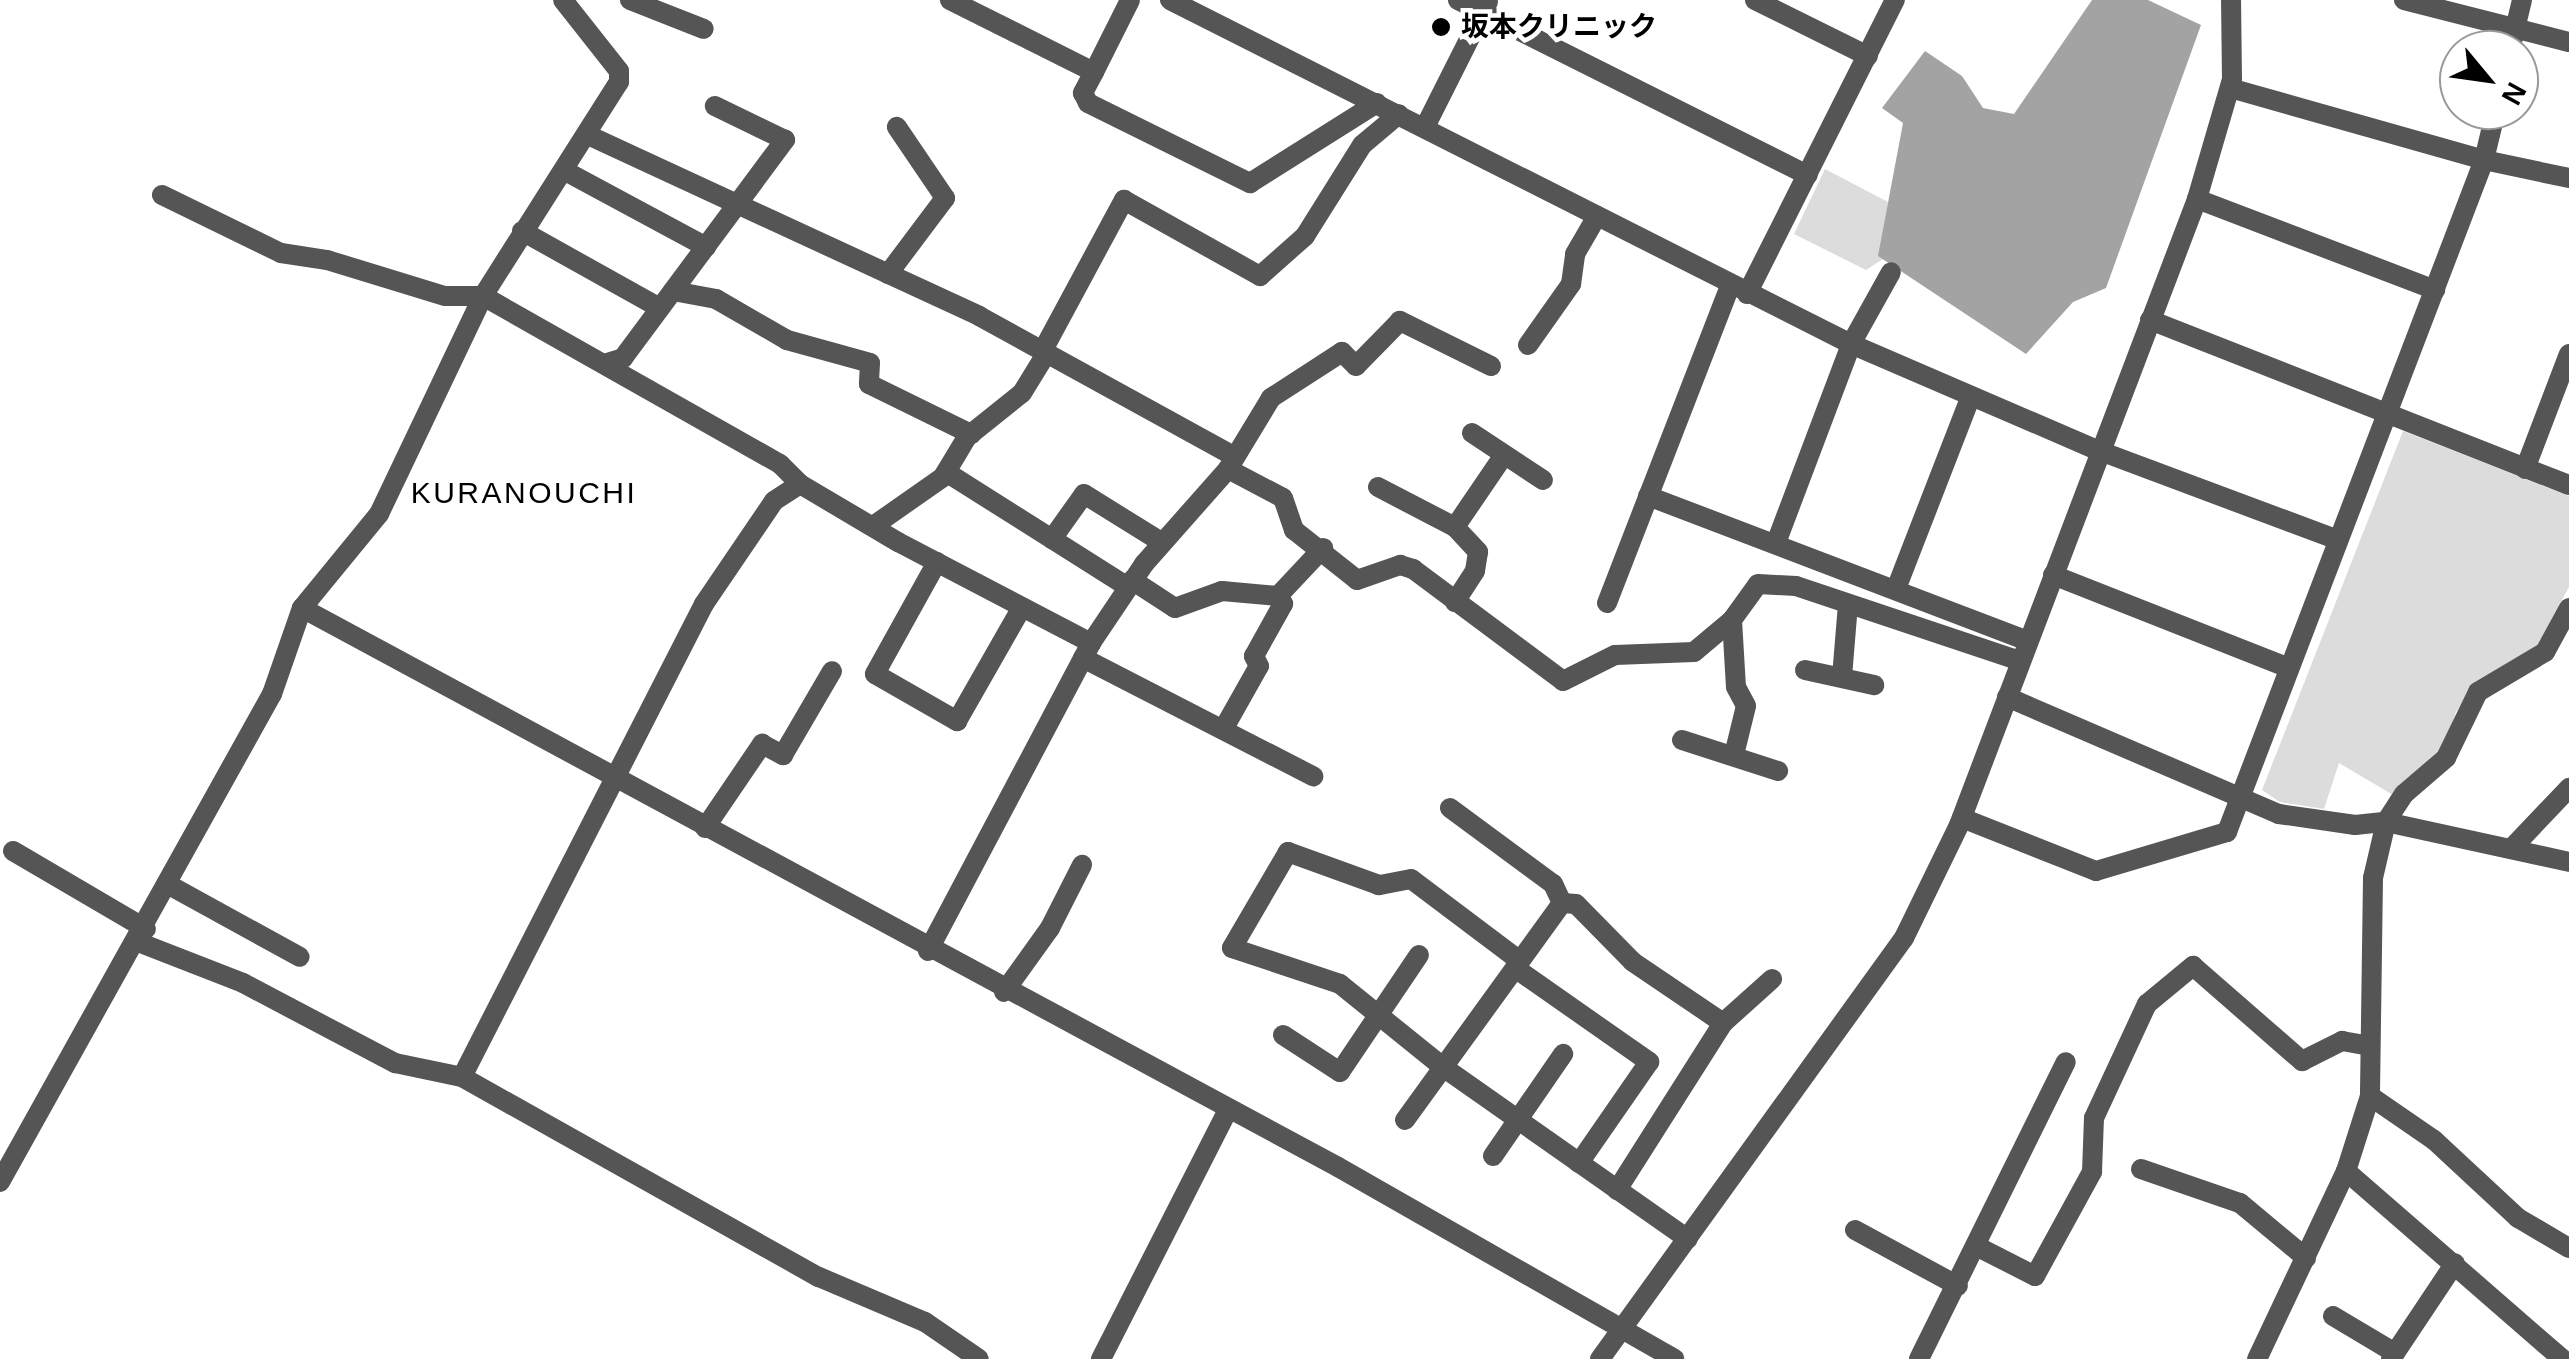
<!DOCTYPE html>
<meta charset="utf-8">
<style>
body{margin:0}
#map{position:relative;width:2569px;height:1359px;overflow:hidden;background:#fff;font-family:Helvetica,"Noto Sans JP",sans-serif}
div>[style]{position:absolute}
.green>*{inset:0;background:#dcdcdc}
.water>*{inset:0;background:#a3a3a3}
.minor>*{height:20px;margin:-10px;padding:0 10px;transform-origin:10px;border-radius:10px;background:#555}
.tertiary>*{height:20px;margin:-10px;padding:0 10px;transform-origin:10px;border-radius:10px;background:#555}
.dots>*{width:28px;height:28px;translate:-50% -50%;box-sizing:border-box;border:5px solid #fff;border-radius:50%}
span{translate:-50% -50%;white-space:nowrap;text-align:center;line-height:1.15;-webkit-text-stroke:9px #fff;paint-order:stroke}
.poi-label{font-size:28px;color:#000;font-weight:700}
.left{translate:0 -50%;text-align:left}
.neighbourhood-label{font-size:30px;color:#000;letter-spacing:2.5px}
.north{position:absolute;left:2439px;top:30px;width:100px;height:100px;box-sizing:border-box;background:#fff;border:2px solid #999;border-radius:50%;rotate:119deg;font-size:28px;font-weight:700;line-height:40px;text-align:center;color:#000}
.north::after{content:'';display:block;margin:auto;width:35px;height:45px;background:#000;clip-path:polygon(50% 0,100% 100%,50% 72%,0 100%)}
</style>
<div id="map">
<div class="green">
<div style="clip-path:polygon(1825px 169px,1888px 202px,1883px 259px,1866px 270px,1794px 234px)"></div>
<div style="clip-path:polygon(2403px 431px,2569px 496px,2569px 587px,2536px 648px,2475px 685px,2456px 712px,2442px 754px,2393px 795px,2339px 763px,2324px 809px,2280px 802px,2262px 790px)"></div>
</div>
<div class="water">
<div style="clip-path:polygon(2092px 0,2148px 0,2201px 25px,2106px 288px,2073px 302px,2026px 354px,1878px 256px,1903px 123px,1882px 108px,1925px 51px,1962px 76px,1983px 108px,2014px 114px)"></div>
</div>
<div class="minor">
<div style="left:630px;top:0;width:79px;rotate:21.4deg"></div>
<div style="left:950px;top:0;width:161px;rotate:26.6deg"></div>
<div style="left:1094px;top:72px;width:80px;rotate:-63.4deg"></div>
<div style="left:1170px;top:0;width:763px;rotate:26.8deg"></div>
<div style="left:1851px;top:344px;width:271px;rotate:23.3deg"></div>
<div style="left:2100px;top:451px;width:254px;rotate:20.5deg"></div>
<div style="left:1458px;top:0;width:391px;rotate:26.6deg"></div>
<div style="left:1755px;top:0;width:126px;rotate:26.4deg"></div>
<div style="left:2404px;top:0;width:170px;rotate:14.3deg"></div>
<div style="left:2510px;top:50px;width:51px;rotate:-76.5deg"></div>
<div style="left:1094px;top:72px;width:24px;rotate:118deg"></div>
<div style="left:1083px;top:93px;width:11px;rotate:63deg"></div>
<div style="left:1088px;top:103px;width:181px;rotate:26.3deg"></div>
<div style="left:1250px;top:183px;width:150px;rotate:-32.2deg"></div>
<div style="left:2230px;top:88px;width:264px;rotate:15.8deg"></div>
<div style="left:2484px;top:160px;width:87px;rotate:12deg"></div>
<div style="left:1425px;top:127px;width:140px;rotate:-63.3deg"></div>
<div style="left:590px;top:136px;width:429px;rotate:24.8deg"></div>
<div style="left:979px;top:316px;width:291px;rotate:28.8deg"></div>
<div style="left:567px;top:172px;width:158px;rotate:28.3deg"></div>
<div style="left:162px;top:195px;width:132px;rotate:26deg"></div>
<div style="left:281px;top:253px;width:47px;rotate:8.7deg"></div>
<div style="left:327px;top:260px;width:123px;rotate:17deg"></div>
<div style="left:445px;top:296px;width:38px"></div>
<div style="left:483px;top:296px;width:341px;rotate:29.5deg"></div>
<div style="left:780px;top:464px;width:28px;rotate:45deg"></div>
<div style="left:800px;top:484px;width:114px;rotate:30.6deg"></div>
<div style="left:898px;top:542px;width:218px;rotate:27.6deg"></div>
<div style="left:2197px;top:199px;width:255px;rotate:20.9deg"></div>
<div style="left:522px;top:231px;width:158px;rotate:29.2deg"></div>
<div style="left:888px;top:274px;width:95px;rotate:-53.1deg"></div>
<div style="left:945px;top:198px;width:86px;rotate:-124.1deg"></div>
<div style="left:673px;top:291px;width:44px;rotate:10.5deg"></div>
<div style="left:716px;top:299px;width:82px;rotate:30deg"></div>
<div style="left:787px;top:340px;width:86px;rotate:15.5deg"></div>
<div style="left:870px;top:363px;width:21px;rotate:93deg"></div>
<div style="left:869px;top:384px;width:114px;rotate:26.1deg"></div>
<div style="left:1747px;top:294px;width:329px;rotate:-63.3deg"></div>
<div style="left:2150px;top:320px;width:450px;rotate:21.5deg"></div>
<div style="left:1528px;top:345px;width:75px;rotate:-54.8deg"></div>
<div style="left:1571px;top:284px;width:30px;rotate:-82deg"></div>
<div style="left:1575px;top:254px;width:44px;rotate:-59.9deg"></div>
<div style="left:1042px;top:352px;width:173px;rotate:-61.7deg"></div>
<div style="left:1124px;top:200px;width:156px;rotate:29.2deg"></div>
<div style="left:1260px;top:276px;width:60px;rotate:-41.6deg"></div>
<div style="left:1305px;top:236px;width:107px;rotate:-57.9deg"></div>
<div style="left:1362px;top:145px;width:48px;rotate:-40deg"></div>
<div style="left:607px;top:363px;width:17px;rotate:-17deg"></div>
<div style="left:623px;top:358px;width:272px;rotate:-53.4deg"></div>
<div style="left:785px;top:140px;width:78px;rotate:-154.1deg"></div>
<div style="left:1491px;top:366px;width:102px;rotate:-153.7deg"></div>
<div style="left:1400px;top:321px;width:63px;rotate:134.4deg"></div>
<div style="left:1356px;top:366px;width:20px;rotate:-135deg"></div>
<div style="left:1342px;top:352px;width:85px;rotate:147.1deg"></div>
<div style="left:1271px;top:398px;width:83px;rotate:121.2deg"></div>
<div style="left:1228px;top:469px;width:62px;rotate:27.8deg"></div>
<div style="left:1283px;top:498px;width:34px;rotate:71deg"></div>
<div style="left:1294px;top:530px;width:80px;rotate:38.4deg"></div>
<div style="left:1357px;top:580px;width:46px;rotate:-19.2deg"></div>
<div style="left:1400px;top:565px;width:14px;rotate:17deg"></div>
<div style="left:1413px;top:569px;width:187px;rotate:36.7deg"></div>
<div style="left:1563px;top:681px;width:58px;rotate:-26.6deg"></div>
<div style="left:1615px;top:655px;width:79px;rotate:-2.2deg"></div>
<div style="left:1694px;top:652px;width:50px;rotate:-40.1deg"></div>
<div style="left:1732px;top:620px;width:44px;rotate:-54.2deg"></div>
<div style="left:1758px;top:584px;width:38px;rotate:3deg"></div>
<div style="left:1796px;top:586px;width:236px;rotate:18.5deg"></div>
<div style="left:1472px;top:433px;width:85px;rotate:33.5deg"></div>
<div style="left:2525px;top:469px;width:123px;rotate:-69.1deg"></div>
<div style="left:946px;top:472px;width:215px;rotate:32.3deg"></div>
<div style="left:800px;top:484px;width:31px;rotate:147deg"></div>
<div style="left:774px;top:501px;width:125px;rotate:124.2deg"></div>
<div style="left:704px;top:604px;width:531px;rotate:117.1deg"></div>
<div style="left:462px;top:1077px;width:409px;rotate:29.3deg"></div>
<div style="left:819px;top:1277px;width:115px;rotate:23deg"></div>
<div style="left:925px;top:1322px;width:65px;rotate:34.4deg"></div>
<div style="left:1378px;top:487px;width:87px;rotate:27.5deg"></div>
<div style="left:1455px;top:527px;width:34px;rotate:47deg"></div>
<div style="left:1478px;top:552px;width:19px;rotate:99deg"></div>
<div style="left:1475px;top:571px;width:37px;rotate:123deg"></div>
<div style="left:1648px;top:496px;width:407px;rotate:20.9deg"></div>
<div style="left:876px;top:524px;width:82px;rotate:-35deg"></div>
<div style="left:943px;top:477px;width:47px;rotate:-59deg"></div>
<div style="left:967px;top:437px;width:70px;rotate:-38.7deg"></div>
<div style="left:1022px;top:393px;width:46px;rotate:-58.4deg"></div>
<div style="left:1455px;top:527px;width:87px;rotate:-55.8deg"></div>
<div style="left:1052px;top:539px;width:55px;rotate:-54.6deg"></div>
<div style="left:1084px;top:494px;width:91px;rotate:31.9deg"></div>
<div style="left:1776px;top:543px;width:213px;rotate:-69.3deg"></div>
<div style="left:1851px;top:344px;width:82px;rotate:-60.9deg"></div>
<div style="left:937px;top:562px;width:128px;rotate:119deg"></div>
<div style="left:875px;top:674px;width:95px;rotate:29.8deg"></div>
<div style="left:957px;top:721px;width:131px;rotate:-60.3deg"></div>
<div style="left:2053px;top:575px;width:254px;rotate:21.5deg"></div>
<div style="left:1132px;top:580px;width:51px;rotate:33.1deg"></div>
<div style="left:1175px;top:608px;width:50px;rotate:-19.9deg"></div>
<div style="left:1222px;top:591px;width:56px;rotate:5.1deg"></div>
<div style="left:1896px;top:589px;width:207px;rotate:-68.8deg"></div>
<div style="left:1607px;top:603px;width:340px;rotate:-68.8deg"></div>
<div style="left:302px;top:608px;width:1177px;rotate:28.35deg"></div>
<div style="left:1338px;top:1167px;width:387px;rotate:29.7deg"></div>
<div style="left:2569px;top:608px;width:50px;rotate:118.6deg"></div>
<div style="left:2545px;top:652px;width:78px;rotate:149.2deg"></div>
<div style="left:2478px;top:692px;width:73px;rotate:115.9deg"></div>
<div style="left:2446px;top:758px;width:55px;rotate:139.4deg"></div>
<div style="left:2404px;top:794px;width:33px;rotate:123deg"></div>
<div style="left:2386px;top:822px;width:187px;rotate:12.3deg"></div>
<div style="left:1732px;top:620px;width:67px;rotate:86.6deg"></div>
<div style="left:1736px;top:687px;width:21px;rotate:62deg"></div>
<div style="left:1746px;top:706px;width:50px;rotate:103.8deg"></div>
<div style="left:1083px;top:658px;width:259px;rotate:27.2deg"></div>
<div style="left:1805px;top:670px;width:71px;rotate:12.3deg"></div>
<div style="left:1842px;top:677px;width:73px;rotate:-85.3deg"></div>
<div style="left:2007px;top:697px;width:296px;rotate:23.3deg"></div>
<div style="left:2279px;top:814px;width:77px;rotate:8.2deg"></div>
<div style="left:2355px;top:825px;width:31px;rotate:-6deg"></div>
<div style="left:2386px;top:822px;width:57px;rotate:103.1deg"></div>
<div style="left:2373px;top:878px;width:218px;rotate:90.8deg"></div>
<div style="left:2370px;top:1096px;width:79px;rotate:107.7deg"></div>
<div style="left:2346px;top:1171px;width:208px;rotate:115.3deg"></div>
<div style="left:1224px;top:728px;width:71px;rotate:-60.6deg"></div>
<div style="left:1259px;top:666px;width:11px;rotate:-117deg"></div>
<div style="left:1254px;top:656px;width:60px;rotate:-60.9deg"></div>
<div style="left:1283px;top:604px;width:9px;rotate:-122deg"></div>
<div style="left:1278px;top:596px;width:66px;rotate:-46.8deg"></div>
<div style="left:1682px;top:740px;width:101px;rotate:17.9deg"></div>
<div style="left:1962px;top:818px;width:144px;rotate:21.6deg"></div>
<div style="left:2096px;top:871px;width:137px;rotate:-16.6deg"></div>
<div style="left:2227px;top:832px;width:719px;rotate:-69.07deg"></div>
<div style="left:2484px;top:160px;width:51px;rotate:-76.5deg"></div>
<div style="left:705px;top:828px;width:102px;rotate:-55.8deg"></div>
<div style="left:762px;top:744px;width:24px;rotate:28deg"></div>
<div style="left:783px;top:755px;width:97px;rotate:-59.7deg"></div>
<div style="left:2512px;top:848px;width:83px;rotate:-46.5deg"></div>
<div style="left:13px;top:851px;width:154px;rotate:30.4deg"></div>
<div style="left:169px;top:885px;width:149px;rotate:28.8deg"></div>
<div style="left:1562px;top:903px;width:14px;rotate:4deg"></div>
<div style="left:1576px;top:904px;width:81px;rotate:45.5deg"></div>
<div style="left:1633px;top:962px;width:109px;rotate:34.1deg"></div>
<div style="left:138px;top:942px;width:113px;rotate:21.3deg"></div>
<div style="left:243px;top:983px;width:172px;rotate:27.8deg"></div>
<div style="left:395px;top:1063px;width:68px;rotate:11.8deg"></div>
<div style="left:928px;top:951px;width:348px;rotate:-62.1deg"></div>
<div style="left:1091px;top:643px;width:95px;rotate:-56.1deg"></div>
<div style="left:1144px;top:564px;width:127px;rotate:-48.5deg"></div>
<div style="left:1520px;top:961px;width:136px;rotate:-143deg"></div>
<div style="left:1411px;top:879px;width:33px;rotate:169deg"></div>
<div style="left:1379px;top:885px;width:97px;rotate:-160.1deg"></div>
<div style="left:1288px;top:852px;width:111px;rotate:120.3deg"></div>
<div style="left:1232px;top:948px;width:114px;rotate:18.4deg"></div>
<div style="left:1340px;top:984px;width:132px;rotate:38.9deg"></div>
<div style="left:1443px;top:1067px;width:299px;rotate:35.1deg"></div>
<div style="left:1515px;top:968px;width:164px;rotate:35deg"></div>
<div style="left:1649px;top:1062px;width:123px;rotate:124.7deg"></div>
<div style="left:1004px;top:992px;width:79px;rotate:-54.3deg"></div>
<div style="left:1050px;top:928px;width:71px;rotate:-63.1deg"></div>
<div style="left:1283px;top:1035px;width:68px;rotate:33deg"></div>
<div style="left:1340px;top:1072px;width:141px;rotate:-56deg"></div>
<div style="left:2370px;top:1096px;width:78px;rotate:34.5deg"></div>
<div style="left:2434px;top:1140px;width:115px;rotate:42.9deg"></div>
<div style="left:2518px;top:1218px;width:59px;rotate:30.5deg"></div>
<div style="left:1405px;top:1120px;width:268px;rotate:-54.1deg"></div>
<div style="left:1562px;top:903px;width:21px;rotate:-115deg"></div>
<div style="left:1553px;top:884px;width:128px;rotate:-143.6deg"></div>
<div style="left:1493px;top:1156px;width:124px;rotate:-55.5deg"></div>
<div style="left:2141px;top:1169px;width:105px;rotate:19deg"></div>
<div style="left:2240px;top:1203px;width:86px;rotate:39.8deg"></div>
<div style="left:2346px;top:1171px;width:286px;rotate:41deg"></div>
<div style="left:0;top:1182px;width:559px;rotate:-60.87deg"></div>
<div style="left:272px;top:694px;width:91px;rotate:-70.8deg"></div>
<div style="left:302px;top:608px;width:122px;rotate:-50.7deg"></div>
<div style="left:379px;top:514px;width:242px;rotate:-64.5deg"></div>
<div style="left:483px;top:296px;width:254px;rotate:-57.6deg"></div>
<div style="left:619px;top:82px;width:11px;rotate:-90deg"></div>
<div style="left:619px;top:71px;width:90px;rotate:-128.3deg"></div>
<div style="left:1617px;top:1190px;width:198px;rotate:-57.6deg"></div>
<div style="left:1723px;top:1023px;width:66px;rotate:-41.9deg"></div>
<div style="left:1855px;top:1230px;width:117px;rotate:28.5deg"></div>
<div style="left:1978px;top:1247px;width:64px;rotate:27deg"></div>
<div style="left:2035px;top:1276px;width:119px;rotate:-61.3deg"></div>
<div style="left:2092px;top:1172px;width:54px;rotate:-87.9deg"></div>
<div style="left:2094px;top:1118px;width:126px;rotate:-65.1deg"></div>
<div style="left:2147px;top:1004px;width:60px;rotate:-39.6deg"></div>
<div style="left:2193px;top:966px;width:145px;rotate:41.1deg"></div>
<div style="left:2302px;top:1061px;width:45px;rotate:-26.6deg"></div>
<div style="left:2342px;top:1041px;width:28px;rotate:10deg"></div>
<div style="left:2333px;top:1316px;width:72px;rotate:30.8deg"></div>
<div style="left:1101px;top:1359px;width:280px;rotate:-63deg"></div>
<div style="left:1919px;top:1359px;width:331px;rotate:-63.7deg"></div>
<div style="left:2391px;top:1359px;width:115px;rotate:-56.3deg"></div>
</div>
<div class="tertiary">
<div style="left:1600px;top:1359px;width:519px;rotate:-54.17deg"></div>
<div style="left:1904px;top:938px;width:126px;rotate:-64deg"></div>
<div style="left:1959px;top:825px;width:670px;rotate:-69.18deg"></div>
<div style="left:2197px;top:199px;width:125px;rotate:-73.7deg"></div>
<div style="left:2232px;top:79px;width:79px;rotate:-90.7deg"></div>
</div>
<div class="dots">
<div style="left:1441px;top:27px;background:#000"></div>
</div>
<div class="poi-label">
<span class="left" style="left:1461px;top:27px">坂本クリニック</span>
</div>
<div class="neighbourhood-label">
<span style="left:524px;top:493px">KURANOUCHI</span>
</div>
<div class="north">N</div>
</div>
